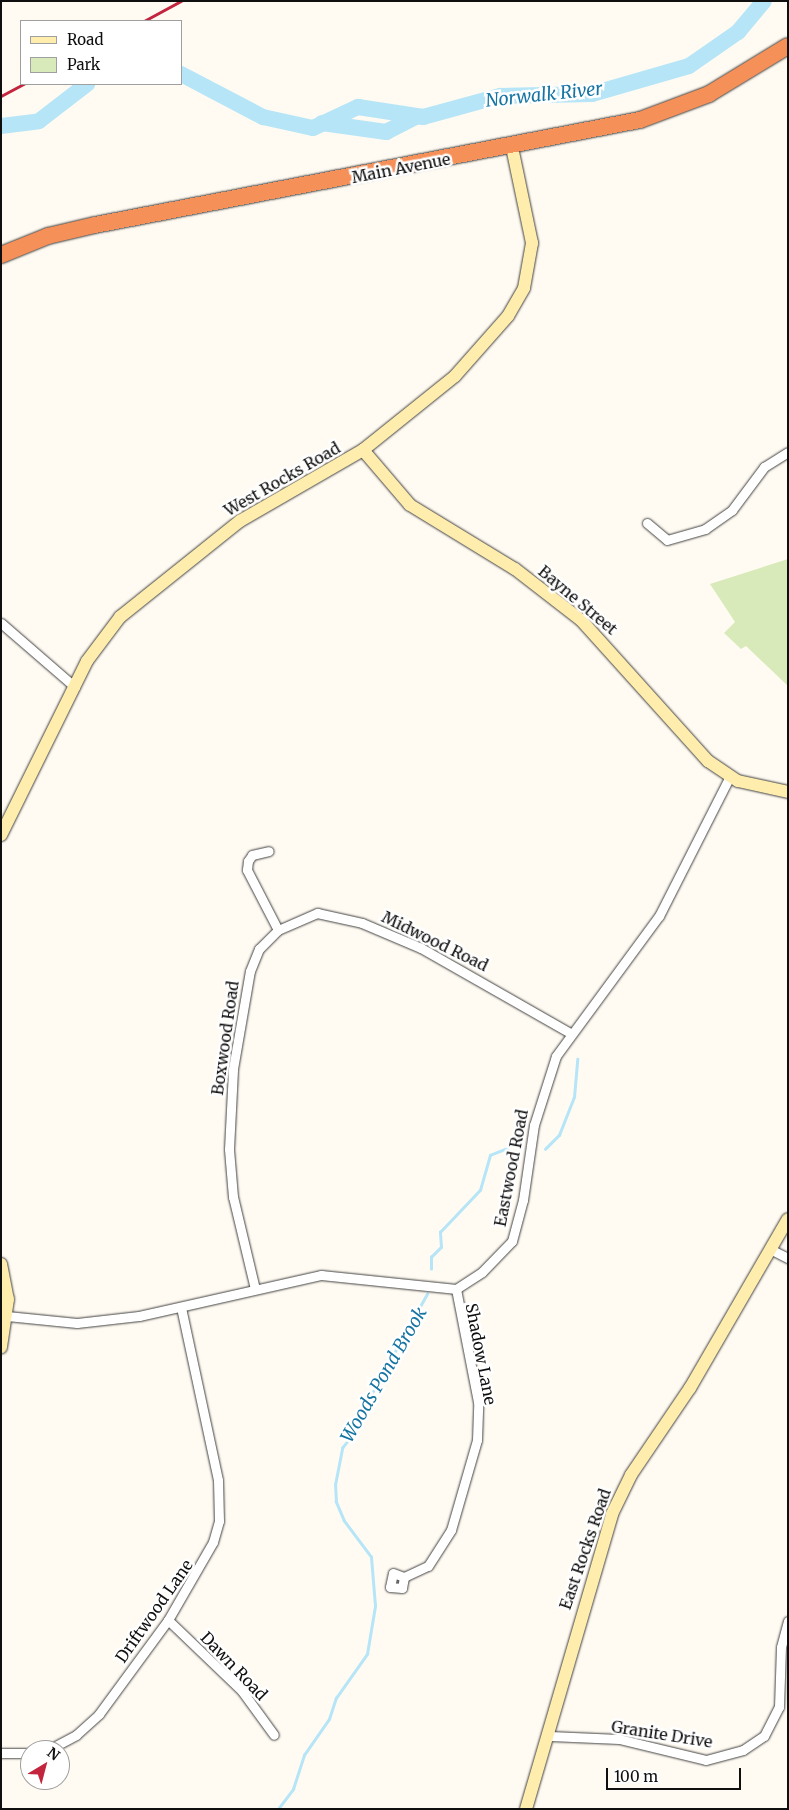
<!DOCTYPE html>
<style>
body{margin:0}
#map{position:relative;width:789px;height:1810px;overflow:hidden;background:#fffbf2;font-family:Merriweather,serif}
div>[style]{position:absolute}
.green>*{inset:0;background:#d8eaba}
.stream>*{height:2.5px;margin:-1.25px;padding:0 1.25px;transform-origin:1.25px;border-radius:1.25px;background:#b6e5f7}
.river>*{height:16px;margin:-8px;padding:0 8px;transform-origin:8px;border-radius:8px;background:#b6e5f7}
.roads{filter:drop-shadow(0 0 1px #424242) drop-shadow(0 0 1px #424242)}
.street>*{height:9px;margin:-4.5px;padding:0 4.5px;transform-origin:4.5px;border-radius:4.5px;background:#fff}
.secondary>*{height:12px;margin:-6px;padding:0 6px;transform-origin:6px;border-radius:6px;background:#ffedad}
.highway>*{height:16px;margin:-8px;padding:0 8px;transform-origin:8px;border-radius:8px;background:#f59059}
.rail>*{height:2.5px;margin:-1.25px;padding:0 1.25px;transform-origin:1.25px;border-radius:1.25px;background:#c2253d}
span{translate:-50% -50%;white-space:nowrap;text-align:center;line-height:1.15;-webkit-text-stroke:5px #fff;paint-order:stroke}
.street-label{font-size:16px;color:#0f0f0f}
.water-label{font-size:18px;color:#1674a3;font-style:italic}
.frame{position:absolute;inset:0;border:2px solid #0f0f0f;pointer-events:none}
.legend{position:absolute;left:20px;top:20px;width:162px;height:65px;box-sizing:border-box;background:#fff;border:1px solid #9f9f9f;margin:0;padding:6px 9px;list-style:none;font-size:15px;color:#0f0f0f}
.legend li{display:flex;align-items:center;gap:10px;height:25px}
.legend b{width:25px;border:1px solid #9f9f9f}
.north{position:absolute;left:20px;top:1740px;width:50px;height:50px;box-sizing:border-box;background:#fff;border:1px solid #9f9f9f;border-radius:50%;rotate:37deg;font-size:14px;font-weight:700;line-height:20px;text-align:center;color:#0f0f0f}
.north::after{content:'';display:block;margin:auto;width:18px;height:22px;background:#c2253d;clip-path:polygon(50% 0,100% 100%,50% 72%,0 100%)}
.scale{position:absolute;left:606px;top:1768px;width:135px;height:22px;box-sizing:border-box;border:2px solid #0f0f0f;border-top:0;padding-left:6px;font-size:15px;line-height:18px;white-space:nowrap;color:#0f0f0f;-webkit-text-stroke:4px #fff;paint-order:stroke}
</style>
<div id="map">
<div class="green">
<div style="clip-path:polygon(788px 559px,788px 686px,746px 646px,741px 649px,724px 633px,735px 622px,710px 584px)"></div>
</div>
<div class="stream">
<div style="left:545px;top:1149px;width:20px;rotate:-45deg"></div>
<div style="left:559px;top:1135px;width:41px;rotate:-68.5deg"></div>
<div style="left:574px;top:1097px;width:38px;rotate:-85deg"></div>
<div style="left:431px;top:1269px;width:12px;rotate:-90deg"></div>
<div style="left:431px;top:1257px;width:14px;rotate:-45deg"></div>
<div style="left:441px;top:1247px;width:15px;rotate:-94deg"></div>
<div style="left:440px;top:1232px;width:58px;rotate:-46.4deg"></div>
<div style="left:480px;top:1190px;width:36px;rotate:-74deg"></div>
<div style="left:490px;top:1155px;width:18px;rotate:-22deg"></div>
<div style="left:278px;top:1809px;width:25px;rotate:-53deg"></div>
<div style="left:293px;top:1789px;width:36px;rotate:-72deg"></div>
<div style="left:304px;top:1755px;width:44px;rotate:-55.2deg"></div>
<div style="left:329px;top:1719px;width:22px;rotate:-72deg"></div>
<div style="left:336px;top:1698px;width:54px;rotate:-54.8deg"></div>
<div style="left:367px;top:1654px;width:49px;rotate:-80.5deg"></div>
<div style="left:375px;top:1606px;width:49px;rotate:-94.7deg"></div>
<div style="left:371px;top:1557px;width:45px;rotate:-126.9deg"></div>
<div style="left:344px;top:1521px;width:21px;rotate:-113deg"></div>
<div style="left:336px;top:1502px;width:17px;rotate:-93deg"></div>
<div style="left:335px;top:1485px;width:38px;rotate:-79deg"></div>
<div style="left:342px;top:1448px;width:23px;rotate:-52deg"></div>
<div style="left:356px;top:1430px;width:22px;rotate:-72deg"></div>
<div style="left:363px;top:1409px;width:132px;rotate:-60.9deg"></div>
</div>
<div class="river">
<div style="left:181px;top:74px;width:93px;rotate:27.7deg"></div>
<div style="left:263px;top:117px;width:51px;rotate:12.4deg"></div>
<div style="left:313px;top:128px;width:50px;rotate:-25deg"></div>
<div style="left:358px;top:107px;width:66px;rotate:8.7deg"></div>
<div style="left:423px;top:117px;width:80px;rotate:-15.3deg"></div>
<div style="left:500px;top:96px;width:92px;rotate:-1.2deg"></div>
<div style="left:592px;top:94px;width:101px;rotate:-16.1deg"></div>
<div style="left:689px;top:66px;width:60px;rotate:-34.8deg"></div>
<div style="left:738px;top:32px;width:40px;rotate:-50deg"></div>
<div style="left:322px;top:123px;width:65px;rotate:8deg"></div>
<div style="left:386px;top:132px;width:35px;rotate:-27deg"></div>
<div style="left:1px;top:126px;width:38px;rotate:-7deg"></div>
<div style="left:39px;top:121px;width:61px;rotate:-37.6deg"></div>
</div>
<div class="roads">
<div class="street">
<div style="left:647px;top:523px;width:26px;rotate:40deg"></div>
<div style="left:667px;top:540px;width:40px;rotate:-16deg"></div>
<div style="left:705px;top:529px;width:33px;rotate:-35deg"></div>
<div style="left:732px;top:510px;width:54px;rotate:-53.3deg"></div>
<div style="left:764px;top:467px;width:28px;rotate:-32deg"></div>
<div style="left:1px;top:623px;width:98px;rotate:40.9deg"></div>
<div style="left:278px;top:930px;width:43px;rotate:-23.6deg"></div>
<div style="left:317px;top:913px;width:46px;rotate:12.5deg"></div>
<div style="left:362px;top:923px;width:64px;rotate:23deg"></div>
<div style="left:421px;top:948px;width:172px;rotate:29.7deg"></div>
<div style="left:770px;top:1249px;width:20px;rotate:27deg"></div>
<div style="left:255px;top:1289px;width:95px;rotate:-103.4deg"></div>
<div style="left:233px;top:1197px;width:48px;rotate:-94.8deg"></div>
<div style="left:229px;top:1149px;width:80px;rotate:-87.1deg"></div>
<div style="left:233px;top:1069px;width:99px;rotate:-80.2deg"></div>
<div style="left:250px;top:971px;width:24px;rotate:-68deg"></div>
<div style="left:259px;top:949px;width:27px;rotate:-45deg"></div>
<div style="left:278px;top:930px;width:68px;rotate:-117.3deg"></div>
<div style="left:247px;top:870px;width:9px;rotate:-84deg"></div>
<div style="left:248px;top:861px;width:7px;rotate:-56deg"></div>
<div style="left:252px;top:855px;width:17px;rotate:-13deg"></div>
<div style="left:456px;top:1289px;width:31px;rotate:-33deg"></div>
<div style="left:482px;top:1272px;width:43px;rotate:-45.9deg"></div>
<div style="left:512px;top:1241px;width:42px;rotate:-75deg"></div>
<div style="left:523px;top:1200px;width:76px;rotate:-81.7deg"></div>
<div style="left:534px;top:1125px;width:72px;rotate:-72.3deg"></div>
<div style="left:556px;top:1056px;width:174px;rotate:-53.7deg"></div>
<div style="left:659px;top:916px;width:157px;rotate:-63.1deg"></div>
<div style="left:7px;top:1316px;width:70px;rotate:5.7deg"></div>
<div style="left:77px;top:1323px;width:62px;rotate:-6.4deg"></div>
<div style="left:139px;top:1316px;width:187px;rotate:-12.7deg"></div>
<div style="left:321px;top:1275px;width:136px;rotate:5.9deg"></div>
<div style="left:404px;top:1577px;width:11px;rotate:100deg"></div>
<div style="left:402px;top:1588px;width:12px;rotate:-175deg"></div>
<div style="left:390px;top:1587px;width:14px;rotate:-78deg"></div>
<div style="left:393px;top:1573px;width:12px;rotate:20deg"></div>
<div style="left:404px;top:1577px;width:26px;rotate:-25deg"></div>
<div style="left:428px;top:1566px;width:43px;rotate:-57.4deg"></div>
<div style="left:451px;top:1530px;width:94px;rotate:-73.9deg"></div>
<div style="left:477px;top:1440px;width:38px;rotate:-88deg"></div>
<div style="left:478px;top:1402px;width:115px;rotate:-101deg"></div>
<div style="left:168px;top:1620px;width:103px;rotate:43.8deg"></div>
<div style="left:242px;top:1691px;width:54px;rotate:54deg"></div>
<div style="left:550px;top:1736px;width:69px;rotate:2.5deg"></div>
<div style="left:619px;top:1739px;width:89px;rotate:13.6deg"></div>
<div style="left:706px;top:1760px;width:38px;rotate:-15deg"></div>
<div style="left:743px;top:1750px;width:25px;rotate:-34deg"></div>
<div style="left:764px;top:1736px;width:33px;rotate:-63deg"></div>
<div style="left:779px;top:1707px;width:60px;rotate:-88.1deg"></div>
<div style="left:781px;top:1647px;width:27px;rotate:-75deg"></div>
<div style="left:48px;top:1750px;width:32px;rotate:-28deg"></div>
<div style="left:76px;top:1735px;width:31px;rotate:-42deg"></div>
<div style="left:99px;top:1714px;width:117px;rotate:-53.7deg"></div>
<div style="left:168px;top:1620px;width:90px;rotate:-60deg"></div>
<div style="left:213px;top:1542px;width:22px;rotate:-74deg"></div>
<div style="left:219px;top:1521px;width:41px;rotate:-91.4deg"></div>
<div style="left:218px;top:1480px;width:176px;rotate:-102.1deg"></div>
<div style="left:1px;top:1753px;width:29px"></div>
</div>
<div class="secondary">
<div style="left:363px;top:450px;width:72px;rotate:49.5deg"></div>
<div style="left:410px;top:505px;width:123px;rotate:31.4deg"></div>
<div style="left:515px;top:569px;width:83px;rotate:37.7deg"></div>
<div style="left:581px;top:620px;width:190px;rotate:48deg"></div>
<div style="left:708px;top:761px;width:36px;rotate:34deg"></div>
<div style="left:738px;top:781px;width:51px;rotate:12.4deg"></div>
<div style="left:1px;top:835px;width:194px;rotate:-63.7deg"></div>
<div style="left:87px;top:661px;width:55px;rotate:-53.1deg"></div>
<div style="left:120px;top:617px;width:154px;rotate:-38.7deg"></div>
<div style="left:240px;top:521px;width:142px;rotate:-30deg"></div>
<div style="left:363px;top:450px;width:118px;rotate:-38.8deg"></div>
<div style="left:455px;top:376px;width:80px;rotate:-48.5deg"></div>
<div style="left:508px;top:316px;width:32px;rotate:-60deg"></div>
<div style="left:524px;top:288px;width:46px;rotate:-79.9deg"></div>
<div style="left:532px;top:243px;width:98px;rotate:-101.8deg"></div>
<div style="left:1px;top:1264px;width:36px;rotate:79deg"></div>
<div style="left:8px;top:1299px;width:49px;rotate:98.3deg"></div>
<div style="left:526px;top:1809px;width:307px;rotate:-73.7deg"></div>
<div style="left:612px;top:1514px;width:43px;rotate:-64deg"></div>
<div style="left:631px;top:1475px;width:105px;rotate:-55.9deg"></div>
<div style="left:690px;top:1388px;width:195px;rotate:-59.9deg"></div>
</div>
<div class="highway">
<div style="left:1px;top:255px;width:51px;rotate:-22deg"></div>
<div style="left:48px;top:236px;width:48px;rotate:-13.2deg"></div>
<div style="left:95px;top:225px;width:555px;rotate:-10.91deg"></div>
<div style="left:640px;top:120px;width:74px;rotate:-20.6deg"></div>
<div style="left:709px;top:94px;width:92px;rotate:-31.3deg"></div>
</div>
</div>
<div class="rail">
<div style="left:144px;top:21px;width:42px;rotate:-28.4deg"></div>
<div style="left:1px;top:96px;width:26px;rotate:-28deg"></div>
</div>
<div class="street-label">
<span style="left:401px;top:168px;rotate:-11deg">Main Avenue</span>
<span style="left:282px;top:479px;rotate:-30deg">West Rocks Road</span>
<span style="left:578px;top:600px;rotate:40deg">Bayne Street</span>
<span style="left:435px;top:941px;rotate:26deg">Midwood Road</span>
<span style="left:225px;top:1038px;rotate:-82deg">Boxwood Road</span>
<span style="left:511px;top:1168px;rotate:-79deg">Eastwood Road</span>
<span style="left:481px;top:1354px;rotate:79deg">Shadow Lane</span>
<span style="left:585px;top:1549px;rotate:-71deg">East Rocks Road</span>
<span style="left:154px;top:1611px;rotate:-55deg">Driftwood Lane</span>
<span style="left:234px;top:1666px;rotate:46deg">Dawn Road</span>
<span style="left:662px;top:1734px;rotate:9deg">Granite Drive</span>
</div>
<div class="water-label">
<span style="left:544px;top:95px;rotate:-6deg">Norwalk River</span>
<span style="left:384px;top:1375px;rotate:-60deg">Woods Pond Brook</span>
</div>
<div class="frame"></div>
<ul class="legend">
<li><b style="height:6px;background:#ffedad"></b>Road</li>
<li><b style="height:14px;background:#d8eaba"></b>Park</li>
</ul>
<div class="north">N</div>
<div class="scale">100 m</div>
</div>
